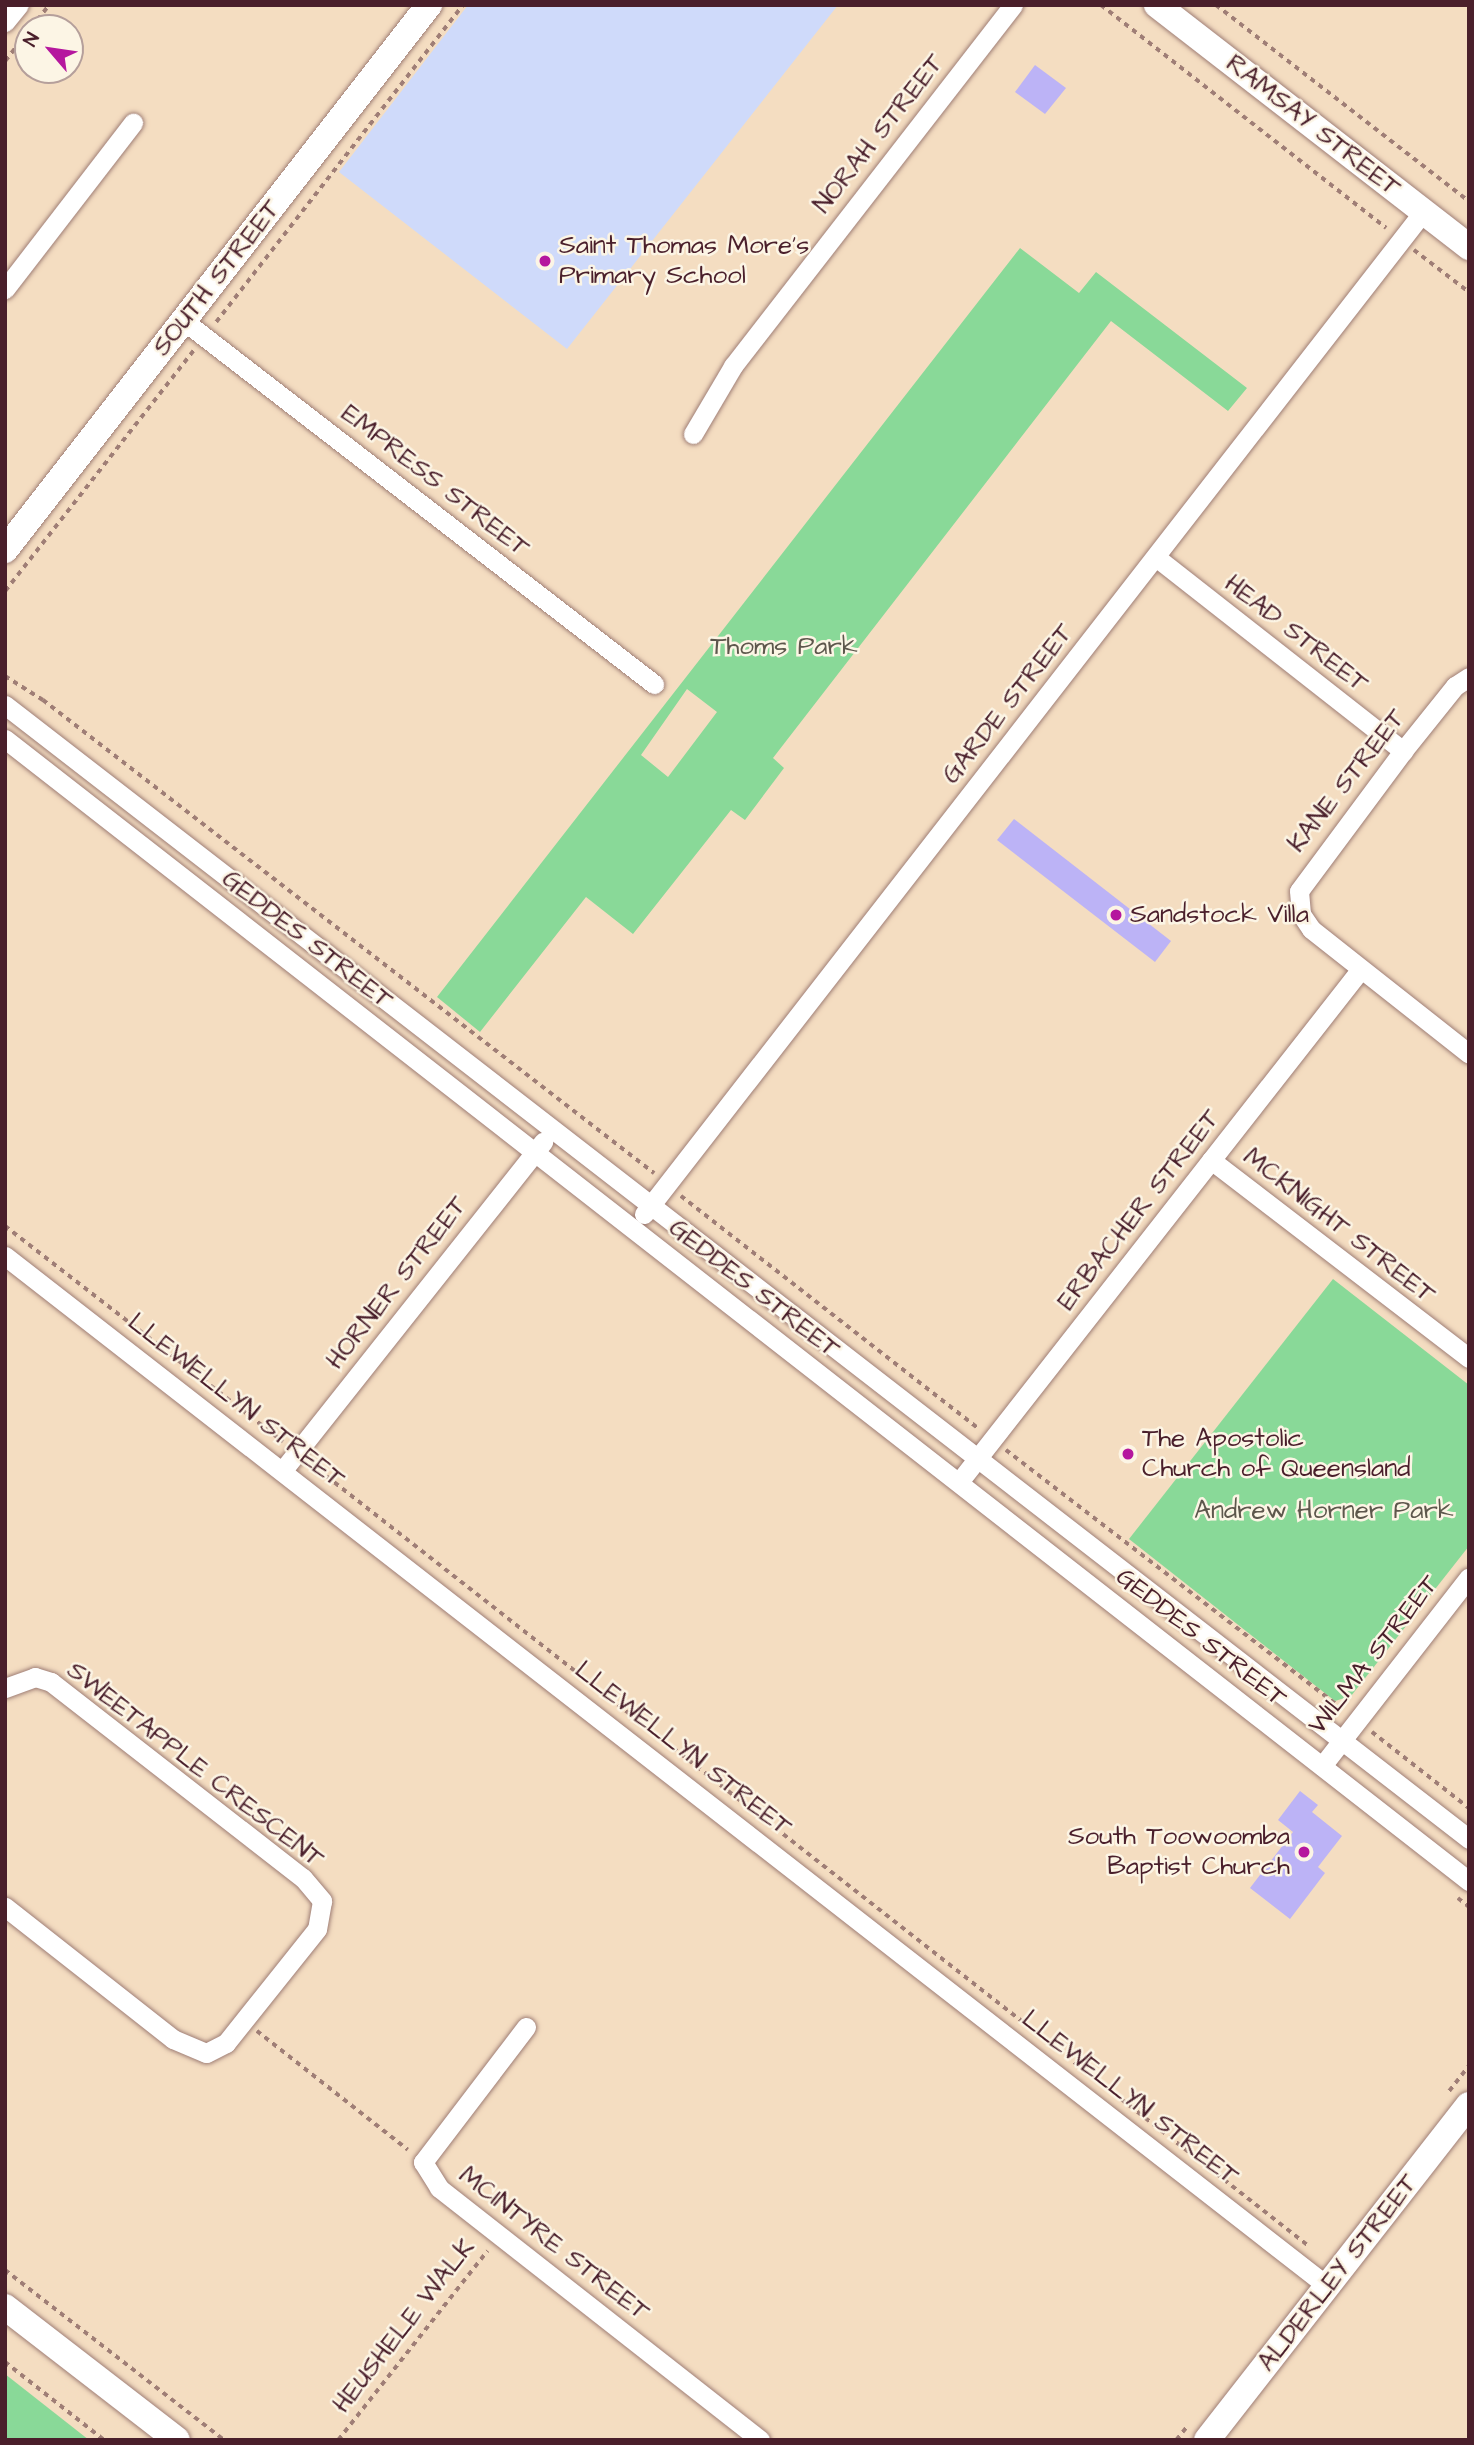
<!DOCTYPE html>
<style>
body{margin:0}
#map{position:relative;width:1474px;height:2445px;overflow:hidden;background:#f4ddc1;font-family:"Architects Daughter",sans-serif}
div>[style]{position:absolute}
.built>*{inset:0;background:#cfdafa}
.green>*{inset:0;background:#89d998}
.building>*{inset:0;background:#bcb3f6}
.path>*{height:3.5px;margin-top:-1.75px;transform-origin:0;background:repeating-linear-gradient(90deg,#9f7e76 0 5px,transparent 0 10px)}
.roads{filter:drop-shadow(0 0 2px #9f7e76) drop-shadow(0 0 2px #9f7e76)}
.street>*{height:19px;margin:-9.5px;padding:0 9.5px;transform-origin:9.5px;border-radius:9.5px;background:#fff}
.secondary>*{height:26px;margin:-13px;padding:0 13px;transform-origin:13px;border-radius:13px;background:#fff}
.dots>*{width:19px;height:19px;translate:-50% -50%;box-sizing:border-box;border:4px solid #fcf5e5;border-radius:50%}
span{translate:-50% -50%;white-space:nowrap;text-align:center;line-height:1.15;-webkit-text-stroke:5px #fcf5e5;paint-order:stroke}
.street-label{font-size:26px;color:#4a1f2b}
.poi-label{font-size:26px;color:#4a1f2b}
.left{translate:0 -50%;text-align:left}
.right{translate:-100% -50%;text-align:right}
.park-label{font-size:26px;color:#5d574c}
.frame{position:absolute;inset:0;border:7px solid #4a1f2b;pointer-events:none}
.north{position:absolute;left:14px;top:14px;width:70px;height:70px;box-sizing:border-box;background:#fcf5e5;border:2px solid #b59f9b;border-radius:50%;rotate:299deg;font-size:19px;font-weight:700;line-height:28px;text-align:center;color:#4a1f2b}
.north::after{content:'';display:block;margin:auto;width:24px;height:32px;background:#b5179e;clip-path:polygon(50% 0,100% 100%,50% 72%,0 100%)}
</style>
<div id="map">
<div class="built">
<div style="clip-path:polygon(468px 5px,838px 5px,567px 349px,339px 172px)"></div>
</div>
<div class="green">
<div style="clip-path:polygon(evenodd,1020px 248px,1079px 293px,1096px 272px,1247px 388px,1228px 411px,1111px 321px,773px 758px,784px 768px,745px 820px,731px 810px,633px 934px,586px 897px,480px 1032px,437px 997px,1020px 248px,687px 689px,717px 712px,668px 777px,641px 755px,687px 689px)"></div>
<div style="clip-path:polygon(1333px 1279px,1469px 1385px,1469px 1546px,1351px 1696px,1335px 1701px,1129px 1539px)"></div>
<div style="clip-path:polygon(5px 2374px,89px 2440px,5px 2440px)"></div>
</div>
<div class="building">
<div style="clip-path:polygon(1035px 65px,1066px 88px,1045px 114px,1015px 92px)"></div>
<div style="clip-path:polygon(1014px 819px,1171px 941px,1155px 962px,997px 840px)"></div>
<div style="clip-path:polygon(1300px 1791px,1318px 1805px,1312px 1812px,1342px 1836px,1318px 1867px,1325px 1873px,1290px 1919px,1250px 1888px,1293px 1832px,1278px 1820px)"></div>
</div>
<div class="path">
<div style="left:1101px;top:5px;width:362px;rotate:38deg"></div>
<div style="left:1216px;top:5px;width:320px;rotate:37.8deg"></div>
<div style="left:31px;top:28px;width:29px;rotate:-52deg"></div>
<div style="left:5px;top:61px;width:37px;rotate:-52deg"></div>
<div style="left:1414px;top:250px;width:69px;rotate:37.4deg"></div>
<div style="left:216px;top:322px;width:402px;rotate:-52.1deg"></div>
<div style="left:5px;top:591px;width:306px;rotate:-51.9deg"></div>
<div style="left:5px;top:676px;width:45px;rotate:32.3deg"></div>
<div style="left:43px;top:700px;width:773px;rotate:37.74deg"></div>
<div style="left:681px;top:1196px;width:377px;rotate:38deg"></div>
<div style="left:5px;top:1226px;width:352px;rotate:37.8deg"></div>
<div style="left:1006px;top:1450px;width:426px;rotate:37.6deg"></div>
<div style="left:311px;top:1464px;width:1269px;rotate:38.09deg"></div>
<div style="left:1372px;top:1732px;width:123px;rotate:38.1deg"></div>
<div style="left:1458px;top:1898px;width:14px;rotate:39deg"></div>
<div style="left:257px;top:2031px;width:192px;rotate:38.2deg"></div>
<div style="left:1449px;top:2091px;width:33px;rotate:-52deg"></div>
<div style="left:5px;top:2270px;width:277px;rotate:37.8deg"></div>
<div style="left:5px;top:2362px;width:126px;rotate:38.2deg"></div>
<div style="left:338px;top:2440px;width:241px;rotate:-51.7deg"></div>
<div style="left:1176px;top:2440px;width:19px;rotate:-51deg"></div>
</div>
<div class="roads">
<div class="street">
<div style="left:5px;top:22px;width:22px;rotate:-51deg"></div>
<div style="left:5px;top:289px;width:210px;rotate:-52.4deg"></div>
<div style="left:184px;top:321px;width:594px;rotate:37.68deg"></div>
<div style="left:693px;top:434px;width:79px;rotate:-59.5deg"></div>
<div style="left:733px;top:366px;width:457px;rotate:-52.2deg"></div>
<div style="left:1157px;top:558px;width:313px;rotate:38.1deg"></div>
<div style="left:1469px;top:677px;width:17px;rotate:147deg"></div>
<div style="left:1455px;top:686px;width:83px;rotate:128.7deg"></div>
<div style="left:1403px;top:751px;width:174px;rotate:126.6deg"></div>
<div style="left:1299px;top:891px;width:23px;rotate:85deg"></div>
<div style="left:1301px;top:914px;width:18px;rotate:56deg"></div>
<div style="left:1311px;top:929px;width:201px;rotate:38.3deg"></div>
<div style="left:5px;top:705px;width:1852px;rotate:37.76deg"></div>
<div style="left:5px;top:739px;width:1857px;rotate:37.96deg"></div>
<div style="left:1211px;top:1160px;width:325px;rotate:37.5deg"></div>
<div style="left:644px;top:1214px;width:1269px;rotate:-52.14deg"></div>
<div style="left:5px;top:1256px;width:1676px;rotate:37.92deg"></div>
<div style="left:283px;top:1470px;width:419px;rotate:-51.6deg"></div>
<div style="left:959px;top:1482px;width:650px;rotate:-51.93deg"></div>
<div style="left:5px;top:1688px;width:32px;rotate:-20deg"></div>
<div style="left:35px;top:1677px;width:17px;rotate:17deg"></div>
<div style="left:51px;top:1682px;width:319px;rotate:37.9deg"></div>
<div style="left:303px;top:1878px;width:30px;rotate:50deg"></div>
<div style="left:322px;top:1901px;width:28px;rotate:100deg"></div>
<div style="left:317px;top:1929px;width:146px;rotate:128.6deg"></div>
<div style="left:226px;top:2043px;width:22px;rotate:153deg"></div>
<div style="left:206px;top:2053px;width:36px;rotate:-157deg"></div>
<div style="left:173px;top:2039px;width:214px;rotate:-141.8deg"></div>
<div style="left:1322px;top:1766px;width:239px;rotate:-52.1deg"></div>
<div style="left:526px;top:2027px;width:170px;rotate:127.3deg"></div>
<div style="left:423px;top:2162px;width:31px;rotate:58deg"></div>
<div style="left:439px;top:2188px;width:408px;rotate:38.1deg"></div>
</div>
<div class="secondary">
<div style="left:1157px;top:5px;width:395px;rotate:37.8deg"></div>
<div style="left:5px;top:550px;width:691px;rotate:-52.12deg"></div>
<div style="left:5px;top:2307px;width:217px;rotate:37.7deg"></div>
<div style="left:1207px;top:2440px;width:425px;rotate:-52deg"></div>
</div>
</div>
<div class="dots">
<div style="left:545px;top:261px;background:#b5179e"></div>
<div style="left:1116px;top:915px;background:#b5179e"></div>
<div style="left:1128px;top:1454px;background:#b5179e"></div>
<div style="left:1304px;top:1852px;background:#b5179e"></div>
</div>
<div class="street-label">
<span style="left:1313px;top:126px;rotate:38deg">RAMSAY STREET</span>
<span style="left:879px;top:134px;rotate:-52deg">NORAH STREET</span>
<span style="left:217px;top:278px;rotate:-52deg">SOUTH STREET</span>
<span style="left:435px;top:481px;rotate:38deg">EMPRESS STREET</span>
<span style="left:1296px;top:634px;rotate:38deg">HEAD STREET</span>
<span style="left:1008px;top:704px;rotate:-52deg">GARDE STREET</span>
<span style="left:1347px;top:781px;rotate:-52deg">KANE STREET</span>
<span style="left:307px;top:940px;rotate:38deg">GEDDES STREET</span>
<span style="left:1139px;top:1210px;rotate:-52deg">ERBACHER STREET</span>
<span style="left:1339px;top:1226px;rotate:38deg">MCKNIGHT STREET</span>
<span style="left:397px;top:1283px;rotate:-52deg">HORNER STREET</span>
<span style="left:754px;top:1289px;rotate:38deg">GEDDES STREET</span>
<span style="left:236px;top:1401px;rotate:38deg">LLEWELLYN STREET</span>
<span style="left:1201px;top:1638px;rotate:38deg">GEDDES STREET</span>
<span style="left:1374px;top:1655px;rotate:-52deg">WILMA STREET</span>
<span style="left:683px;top:1749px;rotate:38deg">LLEWELLYN STREET</span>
<span style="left:195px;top:1765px;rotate:38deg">SWEETAPPLE CRESCENT</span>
<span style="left:1130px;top:2098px;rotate:38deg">LLEWELLYN STREET</span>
<span style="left:554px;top:2244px;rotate:38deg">MCINTYRE STREET</span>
<span style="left:1338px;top:2273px;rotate:-52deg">ALDERLEY STREET</span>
<span style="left:404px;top:2326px;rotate:-52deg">HEUSHELE WALK</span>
</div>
<div class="poi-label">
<span class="left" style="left:559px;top:261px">Saint Thomas More's<br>Primary School</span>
<span class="left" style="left:1130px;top:915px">Sandstock Villa</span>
<span class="left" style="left:1142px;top:1454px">The Apostolic<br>Church of Queensland</span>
<span class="right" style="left:1290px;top:1852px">South Toowoomba<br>Baptist Church</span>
</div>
<div class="park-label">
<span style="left:784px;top:647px">Thoms Park</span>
<span style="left:1324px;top:1511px">Andrew Horner Park</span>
</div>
<div class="frame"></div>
<div class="north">N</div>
</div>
